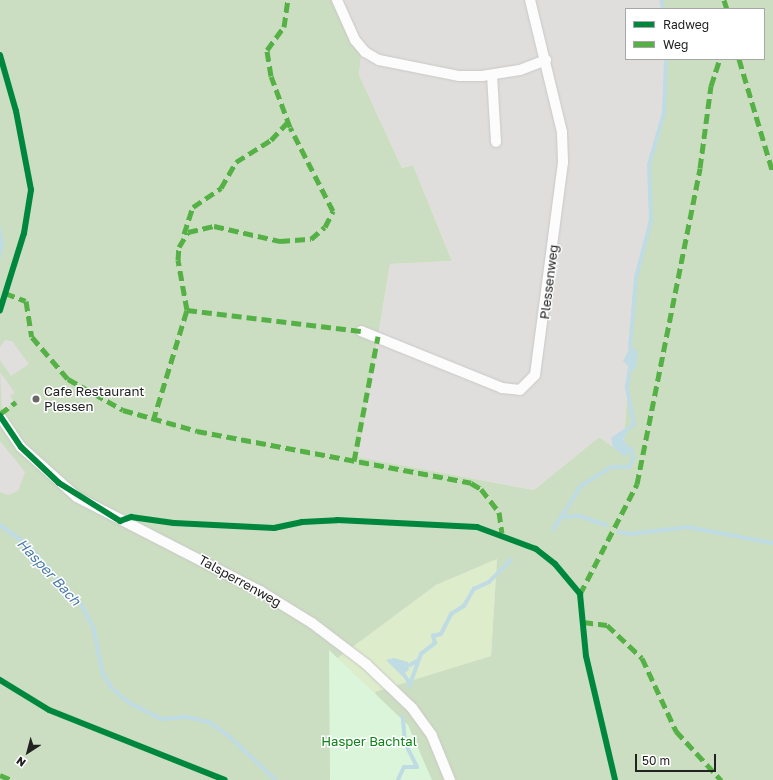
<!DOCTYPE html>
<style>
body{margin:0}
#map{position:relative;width:773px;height:780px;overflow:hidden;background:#f0eeeb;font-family:"Golos Text",sans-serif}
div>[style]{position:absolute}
.residential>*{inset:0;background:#dfdedc}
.grass>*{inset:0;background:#ddeccb}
.forest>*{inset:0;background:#cbdec1}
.park>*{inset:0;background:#daf5da}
.parking>*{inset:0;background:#e0dfde}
.water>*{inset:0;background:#bfdbe3}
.stream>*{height:3.5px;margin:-1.75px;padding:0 1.75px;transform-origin:1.75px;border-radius:1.75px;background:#bfdbe3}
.path>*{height:2px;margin-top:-1px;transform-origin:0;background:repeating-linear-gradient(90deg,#dccecd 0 2px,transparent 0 4px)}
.roads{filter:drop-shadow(0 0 1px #c9c8c7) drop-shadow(0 0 1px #c9c8c7)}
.street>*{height:10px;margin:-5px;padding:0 5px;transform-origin:5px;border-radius:5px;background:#fdfcfc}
.quiet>*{height:5px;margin-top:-2.5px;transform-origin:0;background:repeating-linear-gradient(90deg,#55b145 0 10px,transparent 0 15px)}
.cycleway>*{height:6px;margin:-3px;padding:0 3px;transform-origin:3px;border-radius:3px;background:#00873e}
.dots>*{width:11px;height:11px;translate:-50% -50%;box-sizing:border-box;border:2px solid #fff;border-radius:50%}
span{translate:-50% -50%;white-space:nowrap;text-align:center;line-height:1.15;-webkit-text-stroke:3px #fff;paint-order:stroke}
.street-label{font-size:13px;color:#222}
.poi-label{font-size:13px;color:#222}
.left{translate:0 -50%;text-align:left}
.park-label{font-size:13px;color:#0c8416}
.water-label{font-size:14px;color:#4a7aab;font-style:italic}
.legend{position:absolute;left:625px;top:8px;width:140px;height:52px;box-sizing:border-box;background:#fff;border:1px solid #a7a7a7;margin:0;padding:5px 7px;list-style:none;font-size:12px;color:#222}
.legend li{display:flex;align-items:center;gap:8px;height:20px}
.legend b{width:20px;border:1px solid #a7a7a7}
.north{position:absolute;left:8px;top:732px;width:40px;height:40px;-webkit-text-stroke:3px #fff;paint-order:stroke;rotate:216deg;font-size:11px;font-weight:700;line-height:16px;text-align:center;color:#222}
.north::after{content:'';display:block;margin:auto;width:14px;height:18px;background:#222;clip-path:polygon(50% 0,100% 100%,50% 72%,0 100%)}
.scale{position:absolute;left:635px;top:754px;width:81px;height:18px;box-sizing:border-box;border:2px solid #222;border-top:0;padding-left:5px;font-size:12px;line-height:14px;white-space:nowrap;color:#222;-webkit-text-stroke:3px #fff;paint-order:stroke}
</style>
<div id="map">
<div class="residential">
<div style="clip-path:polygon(336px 0,661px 0,662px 9px,626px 9px,626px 59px,666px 59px,666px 79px,659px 138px,648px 165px,651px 200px,647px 232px,635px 278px,623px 454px,599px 437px,534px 490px,358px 457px,390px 264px,452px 261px,413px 165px,402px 168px,359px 75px,361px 55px)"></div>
</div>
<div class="grass">
<div style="clip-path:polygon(497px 559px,491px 656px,376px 693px,413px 780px,333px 780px,335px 660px,436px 585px)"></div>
</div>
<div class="forest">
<div style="clip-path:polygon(0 0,336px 0,361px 55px,359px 75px,402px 168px,413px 165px,452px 261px,390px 264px,358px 457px,534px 490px,599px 437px,623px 454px,635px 278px,647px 232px,651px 200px,648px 165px,659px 138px,663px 113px,666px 59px,764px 59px,764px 9px,662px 9px,661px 0,773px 0,773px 780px,413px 780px,375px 692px,491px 656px,497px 559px,436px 585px,335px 660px,333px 780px,0 780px)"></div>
</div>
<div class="park">
<div style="clip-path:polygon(329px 650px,408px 725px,432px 780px,330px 780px)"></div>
</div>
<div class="parking">
<div style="clip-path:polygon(5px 340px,12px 341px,29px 364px,11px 376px,0 360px,0 347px)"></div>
<div style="clip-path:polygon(0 372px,15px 393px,10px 396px,14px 402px,2px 411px)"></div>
<div style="clip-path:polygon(0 441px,25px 472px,18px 491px,8px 495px,0 492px)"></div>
</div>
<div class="water">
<div style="clip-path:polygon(0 224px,4px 245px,0 261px)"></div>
<div style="clip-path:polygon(630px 348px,638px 351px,636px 369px,632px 370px,623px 361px)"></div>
<div style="clip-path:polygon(627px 427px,629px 429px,623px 440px,631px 449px,625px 457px,613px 447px,611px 438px)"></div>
<div style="clip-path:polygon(394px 658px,408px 662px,409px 670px,401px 675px,386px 660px)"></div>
</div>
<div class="stream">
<div style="left:662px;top:0;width:9px;rotate:84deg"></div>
<div style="left:630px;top:348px;width:70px;rotate:-85.1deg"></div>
<div style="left:636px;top:278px;width:60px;rotate:-75.5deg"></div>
<div style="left:651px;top:220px;width:55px;rotate:-92.1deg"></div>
<div style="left:649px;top:165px;width:54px;rotate:-73.9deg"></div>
<div style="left:664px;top:113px;width:54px;rotate:-87.9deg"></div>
<div style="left:629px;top:429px;width:7px;rotate:-45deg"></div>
<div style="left:634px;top:424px;width:38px;rotate:-101deg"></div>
<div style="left:627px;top:387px;width:18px;rotate:-81deg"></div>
<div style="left:564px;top:517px;width:16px;rotate:-4deg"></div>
<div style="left:580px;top:516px;width:28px;rotate:19deg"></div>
<div style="left:0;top:525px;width:33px;rotate:35deg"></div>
<div style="left:27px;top:544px;width:82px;rotate:48deg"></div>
<div style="left:82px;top:605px;width:27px;rotate:63deg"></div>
<div style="left:94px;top:629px;width:45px;rotate:78.4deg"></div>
<div style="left:103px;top:673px;width:17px;rotate:59deg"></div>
<div style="left:112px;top:688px;width:23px;rotate:40deg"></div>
<div style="left:130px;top:703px;width:36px;rotate:27deg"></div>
<div style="left:162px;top:719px;width:25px;rotate:-5deg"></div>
<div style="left:187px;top:717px;width:23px;rotate:13deg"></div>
<div style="left:209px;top:722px;width:22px;rotate:34deg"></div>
<div style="left:227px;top:734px;width:67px;rotate:43.2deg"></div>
<div style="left:553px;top:530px;width:52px;rotate:-57.5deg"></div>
<div style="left:581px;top:486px;width:36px;rotate:-32deg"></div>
<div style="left:611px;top:467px;width:18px"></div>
<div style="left:629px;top:467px;width:8px;rotate:-60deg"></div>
<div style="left:633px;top:460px;width:11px;rotate:-100deg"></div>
<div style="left:619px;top:532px;width:11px;rotate:10deg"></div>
<div style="left:630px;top:534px;width:58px;rotate:-6.9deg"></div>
<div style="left:688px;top:527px;width:86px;rotate:10.7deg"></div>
<div style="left:410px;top:665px;width:8px;rotate:-30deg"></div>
<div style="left:403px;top:673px;width:12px;rotate:55deg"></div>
<div style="left:409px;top:687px;width:35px;rotate:-70deg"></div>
<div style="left:421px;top:654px;width:18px;rotate:-38deg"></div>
<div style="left:435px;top:643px;width:7px;rotate:-106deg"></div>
<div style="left:433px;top:636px;width:8px;rotate:-14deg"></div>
<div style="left:441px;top:634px;width:22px;rotate:-63deg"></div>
<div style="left:451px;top:614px;width:15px;rotate:-32deg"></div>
<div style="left:464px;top:606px;width:20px;rotate:-60deg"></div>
<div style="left:474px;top:589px;width:17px;rotate:-25deg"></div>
<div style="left:489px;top:582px;width:31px;rotate:-45deg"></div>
<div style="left:398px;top:780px;width:14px;rotate:-65deg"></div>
<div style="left:404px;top:767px;width:13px"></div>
<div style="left:417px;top:767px;width:27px;rotate:-117deg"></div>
<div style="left:405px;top:743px;width:25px;rotate:-95deg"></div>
</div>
<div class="path">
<div style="left:16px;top:402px;width:4px;rotate:-34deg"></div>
</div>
<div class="roads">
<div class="street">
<div style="left:337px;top:0;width:44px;rotate:65.8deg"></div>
<div style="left:355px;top:40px;width:16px;rotate:50deg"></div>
<div style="left:365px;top:52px;width:16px;rotate:30deg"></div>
<div style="left:379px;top:60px;width:82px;rotate:11.3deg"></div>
<div style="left:459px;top:76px;width:23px"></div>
<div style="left:482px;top:76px;width:38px;rotate:-9deg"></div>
<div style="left:520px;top:70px;width:28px;rotate:-21deg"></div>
<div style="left:492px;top:75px;width:67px;rotate:86.6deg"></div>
<div style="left:361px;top:331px;width:152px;rotate:22deg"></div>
<div style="left:502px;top:388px;width:18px;rotate:6deg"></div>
<div style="left:520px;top:390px;width:21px;rotate:-45deg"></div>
<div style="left:535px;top:375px;width:215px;rotate:-82.5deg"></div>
<div style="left:563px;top:162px;width:30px;rotate:-92deg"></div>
<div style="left:562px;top:132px;width:136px;rotate:-103.6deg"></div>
<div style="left:0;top:416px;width:37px;rotate:56deg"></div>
<div style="left:21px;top:447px;width:75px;rotate:41.8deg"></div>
<div style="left:77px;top:497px;width:206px;rotate:27.2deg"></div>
<div style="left:260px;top:591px;width:61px;rotate:31.6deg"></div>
<div style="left:312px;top:623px;width:68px;rotate:37.2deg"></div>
<div style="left:366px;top:664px;width:64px;rotate:43.7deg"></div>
<div style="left:412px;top:708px;width:34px;rotate:54deg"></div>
<div style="left:432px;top:736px;width:48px;rotate:67.8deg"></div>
</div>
</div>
<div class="quiet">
<div style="left:724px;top:0;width:9px;rotate:72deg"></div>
<div style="left:739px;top:59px;width:119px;rotate:73.4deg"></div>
<div style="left:184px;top:234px;width:28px;rotate:-72deg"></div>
<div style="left:193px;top:207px;width:34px;rotate:-34deg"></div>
<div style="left:221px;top:188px;width:30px;rotate:-60deg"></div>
<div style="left:236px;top:162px;width:41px;rotate:-32.2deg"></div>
<div style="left:271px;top:140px;width:25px;rotate:-47deg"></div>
<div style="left:5px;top:293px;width:22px;rotate:21deg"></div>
<div style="left:26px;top:301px;width:36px;rotate:81deg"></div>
<div style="left:32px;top:337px;width:55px;rotate:49.4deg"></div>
<div style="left:68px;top:379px;width:63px;rotate:29.4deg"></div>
<div style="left:123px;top:410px;width:77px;rotate:15.8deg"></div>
<div style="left:197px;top:431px;width:279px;rotate:10.7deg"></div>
<div style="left:471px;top:483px;width:12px;rotate:31deg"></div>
<div style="left:481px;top:489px;width:29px;rotate:52deg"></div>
<div style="left:499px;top:512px;width:21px;rotate:82deg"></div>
<div style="left:187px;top:310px;width:175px;rotate:6.9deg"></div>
<div style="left:0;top:414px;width:20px;rotate:-37deg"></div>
<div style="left:153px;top:421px;width:116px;rotate:-73deg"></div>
<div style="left:187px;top:310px;width:51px;rotate:-100.2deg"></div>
<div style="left:178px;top:260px;width:13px;rotate:-86deg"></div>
<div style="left:179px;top:247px;width:17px;rotate:-59deg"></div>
<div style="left:188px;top:232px;width:27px;rotate:-13deg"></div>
<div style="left:214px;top:226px;width:68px;rotate:12.8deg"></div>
<div style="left:280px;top:241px;width:31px;rotate:-4deg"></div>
<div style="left:311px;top:239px;width:18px;rotate:-41deg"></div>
<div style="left:325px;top:227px;width:18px;rotate:-63deg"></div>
<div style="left:333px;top:211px;width:94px;rotate:-117.1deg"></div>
<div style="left:290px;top:127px;width:54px;rotate:-110.4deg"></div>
<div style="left:271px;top:76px;width:26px;rotate:-99deg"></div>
<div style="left:267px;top:50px;width:29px;rotate:-54deg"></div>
<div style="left:284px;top:27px;width:27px;rotate:-82deg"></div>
<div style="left:354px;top:461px;width:127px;rotate:-79.1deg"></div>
<div style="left:580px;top:594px;width:124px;rotate:-62.6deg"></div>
<div style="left:637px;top:484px;width:322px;rotate:-78.7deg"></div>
<div style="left:700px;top:168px;width:83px;rotate:-82.4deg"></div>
<div style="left:711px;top:86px;width:28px;rotate:-72deg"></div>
<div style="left:583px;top:622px;width:24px;rotate:7deg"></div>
<div style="left:607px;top:625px;width:48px;rotate:43.3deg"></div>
<div style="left:642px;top:658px;width:81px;rotate:65deg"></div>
<div style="left:676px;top:731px;width:67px;rotate:47.4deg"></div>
<div style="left:0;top:775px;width:12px;rotate:24deg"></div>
</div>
<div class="cycleway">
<div style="left:0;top:55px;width:58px;rotate:74.1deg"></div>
<div style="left:16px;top:111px;width:80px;rotate:79.2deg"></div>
<div style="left:31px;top:190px;width:44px;rotate:99.2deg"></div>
<div style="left:24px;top:233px;width:81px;rotate:107.3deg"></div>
<div style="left:0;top:416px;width:37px;rotate:56deg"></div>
<div style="left:21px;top:447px;width:52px;rotate:43.5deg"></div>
<div style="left:59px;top:483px;width:72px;rotate:31.9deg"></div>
<div style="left:120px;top:521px;width:12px;rotate:-20deg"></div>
<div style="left:131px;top:517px;width:43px;rotate:7.9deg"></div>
<div style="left:174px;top:523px;width:100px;rotate:2.9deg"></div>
<div style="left:274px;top:528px;width:29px;rotate:-12deg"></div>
<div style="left:302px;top:522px;width:35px;rotate:-3deg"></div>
<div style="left:337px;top:520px;width:140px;rotate:2.9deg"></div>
<div style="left:477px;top:527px;width:63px;rotate:20.4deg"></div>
<div style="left:536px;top:549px;width:24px;rotate:38deg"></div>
<div style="left:555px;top:564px;width:39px;rotate:50deg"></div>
<div style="left:580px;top:594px;width:62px;rotate:84.5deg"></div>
<div style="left:586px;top:656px;width:127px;rotate:76.8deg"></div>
<div style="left:0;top:680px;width:57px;rotate:31.5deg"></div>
<div style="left:49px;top:710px;width:189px;rotate:21.7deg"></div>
</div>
<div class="dots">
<div style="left:36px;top:399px;background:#6a6968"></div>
</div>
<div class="street-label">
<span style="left:549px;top:282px;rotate:-83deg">Plessenweg</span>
<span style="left:240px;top:581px;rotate:29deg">Talsperrenweg</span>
</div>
<div class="poi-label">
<span class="left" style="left:44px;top:399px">Cafe Restaurant<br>Plessen</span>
</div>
<div class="park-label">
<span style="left:369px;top:741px">Hasper Bachtal</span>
</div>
<div class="water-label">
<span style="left:49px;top:572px;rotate:47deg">Hasper Bach</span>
</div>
<ul class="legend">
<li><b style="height:5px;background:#00873e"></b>Radweg</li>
<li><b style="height:5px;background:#55b145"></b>Weg</li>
</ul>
<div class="north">N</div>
<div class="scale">50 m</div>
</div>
